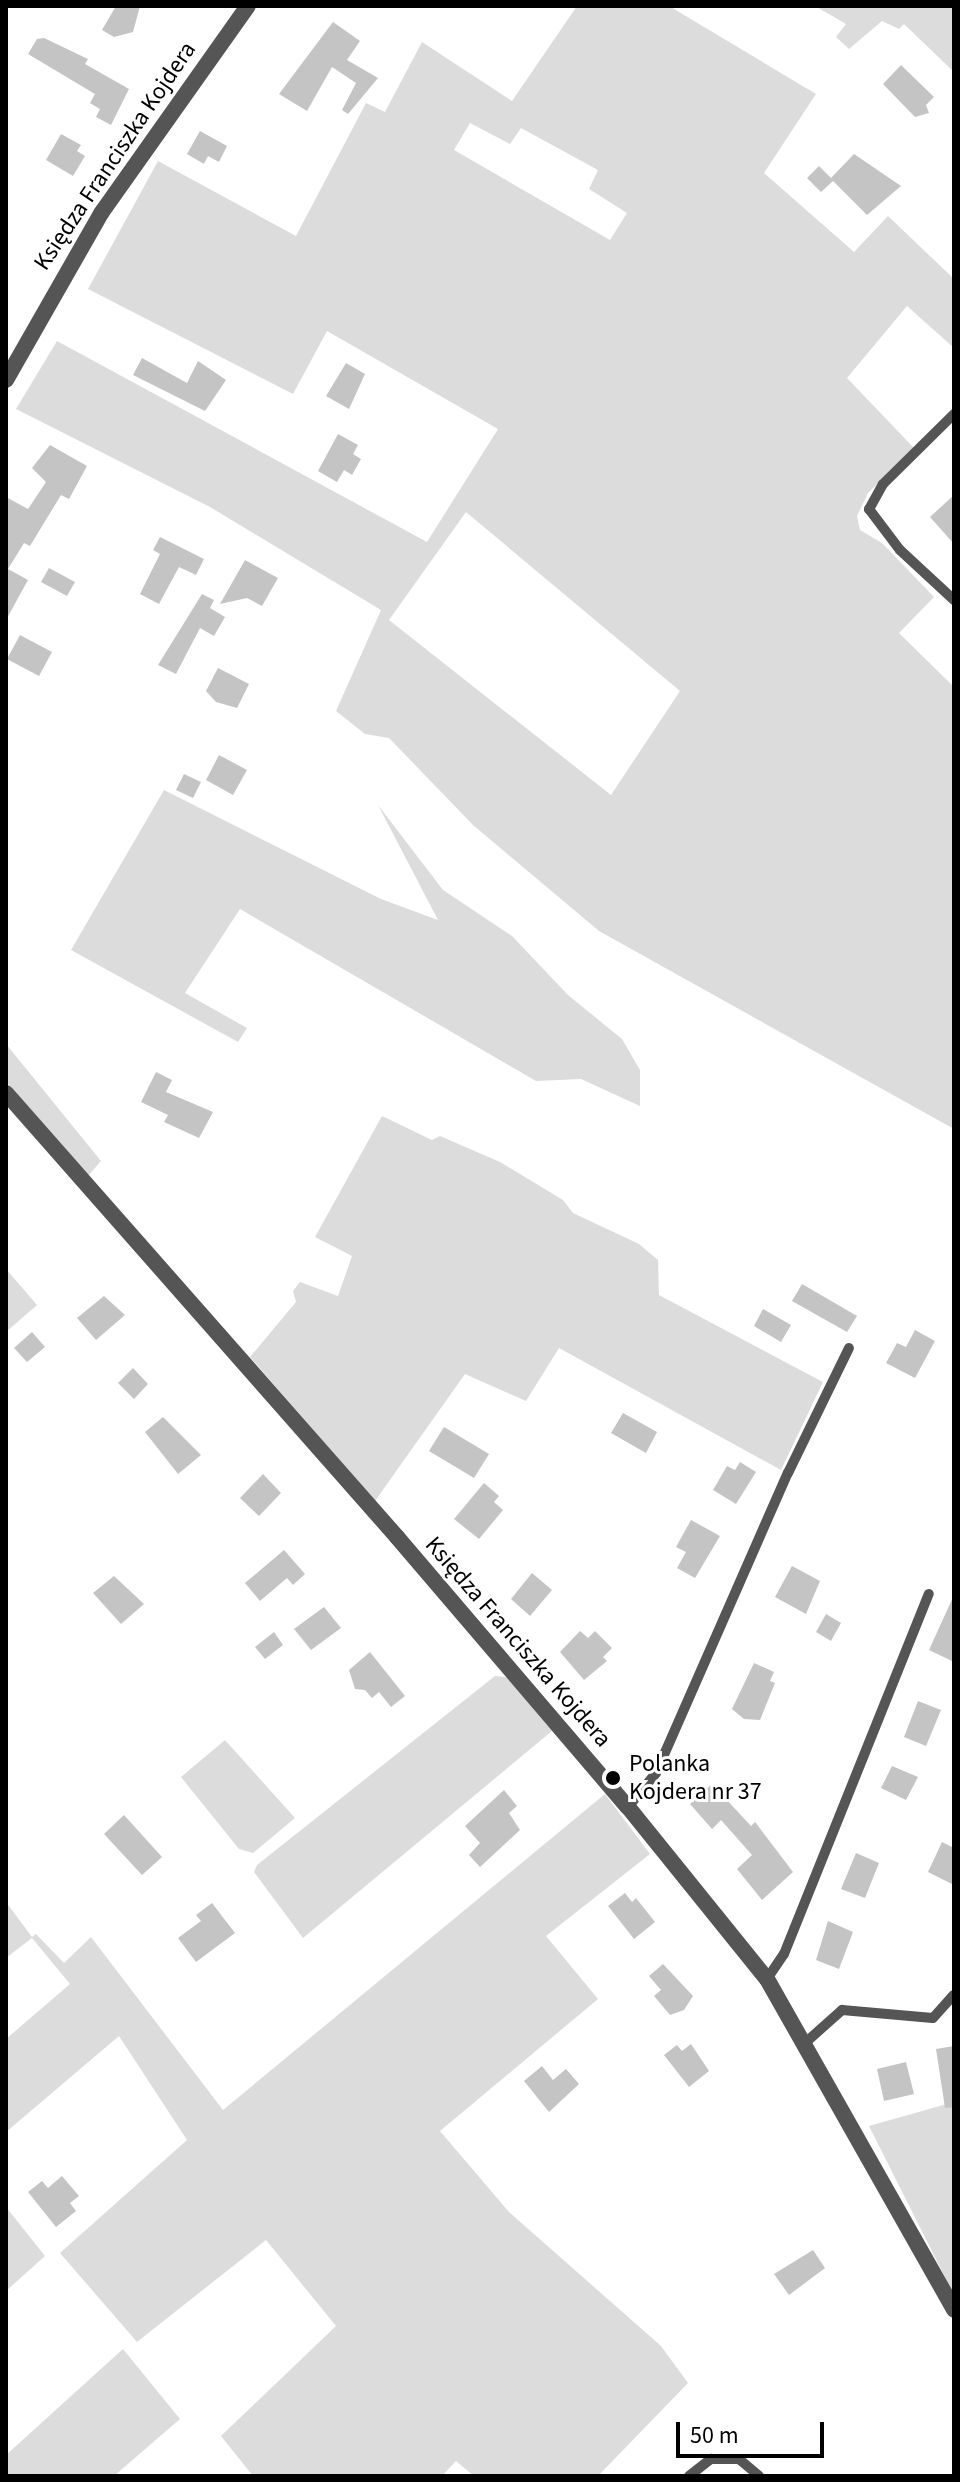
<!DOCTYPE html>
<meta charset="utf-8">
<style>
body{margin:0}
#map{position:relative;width:960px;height:2482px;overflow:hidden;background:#fff;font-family:"Source Sans 3",sans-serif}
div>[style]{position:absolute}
.green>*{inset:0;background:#dcdcdc}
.building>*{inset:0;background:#c4c4c4}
.lane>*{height:10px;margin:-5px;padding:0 5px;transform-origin:5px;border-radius:5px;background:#555}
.street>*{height:16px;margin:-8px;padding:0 8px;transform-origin:8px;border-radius:8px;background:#555}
.dots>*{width:22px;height:22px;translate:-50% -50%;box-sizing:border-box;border:4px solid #fff;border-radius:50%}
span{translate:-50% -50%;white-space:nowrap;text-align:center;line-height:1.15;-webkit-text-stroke:6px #fff;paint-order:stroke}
.street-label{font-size:24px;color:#000}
.poi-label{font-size:24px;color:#000}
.left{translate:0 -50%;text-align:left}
.frame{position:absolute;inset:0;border:8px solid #000;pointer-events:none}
.scale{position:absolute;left:676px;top:2422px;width:148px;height:36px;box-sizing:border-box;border:4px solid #000;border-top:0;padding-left:10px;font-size:24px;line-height:28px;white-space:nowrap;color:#000;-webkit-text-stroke:6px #fff;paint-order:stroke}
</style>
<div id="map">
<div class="green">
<div style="clip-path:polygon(evenodd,577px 6px,669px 6px,816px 94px,764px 173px,854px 252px,888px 216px,954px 279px,954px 348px,907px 306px,847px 378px,914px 448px,868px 493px,857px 516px,860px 530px,882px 543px,934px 597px,899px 633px,954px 687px,954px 1129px,599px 931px,473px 825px,389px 738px,365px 734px,336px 711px,381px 610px,210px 507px,16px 409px,57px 341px,427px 542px,498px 429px,327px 331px,293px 394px,88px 289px,158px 161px,296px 236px,366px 103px,385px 112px,422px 42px,512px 101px,577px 6px,470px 123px,510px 144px,521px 128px,598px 170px,589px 189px,627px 213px,610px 240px,454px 150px,470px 123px,577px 6px,466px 512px,680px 691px,611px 795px,389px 620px,466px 512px)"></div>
<div style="clip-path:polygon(815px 6px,954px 6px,954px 72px,904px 24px,899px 29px,882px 21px,849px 49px,836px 37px,846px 24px)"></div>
<div style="clip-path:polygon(164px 790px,381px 899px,438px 920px,378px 805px,443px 890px,512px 936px,568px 995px,622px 1039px,640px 1070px,640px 1106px,581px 1079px,536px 1081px,240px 909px,185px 993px,247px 1028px,238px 1042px,71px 950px)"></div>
<div style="clip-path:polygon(6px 1044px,101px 1161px,88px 1176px,6px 1081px)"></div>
<div style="clip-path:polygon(382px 1116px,432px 1140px,440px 1136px,500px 1162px,563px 1200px,573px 1213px,639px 1244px,658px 1260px,659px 1295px,823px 1382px,781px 1470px,559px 1348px,526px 1401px,465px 1374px,375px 1501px,250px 1357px,296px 1302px,293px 1291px,300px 1282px,338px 1296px,352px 1256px,315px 1237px)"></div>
<div style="clip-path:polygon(6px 1269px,37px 1305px,6px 1332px)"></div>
<div style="clip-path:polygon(495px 1676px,506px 1677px,552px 1731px,303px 1938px,254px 1872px,257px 1865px)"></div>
<div style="clip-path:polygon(225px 1740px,295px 1818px,253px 1853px,239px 1849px,181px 1777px)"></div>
<div style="clip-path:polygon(605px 1794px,650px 1854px,546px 1936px,598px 1999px,440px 2131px,509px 2212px,661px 2346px,688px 2383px,598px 2476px,474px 2476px,456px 2461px,442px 2476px,253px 2476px,221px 2436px,336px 2326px,266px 2240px,137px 2342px,60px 2253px,187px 2140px,119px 2036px,6px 2132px,6px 2039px,70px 1984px,32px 1938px,6px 1958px,6px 1902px,32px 1937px,36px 1934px,64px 1963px,91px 1937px,223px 2110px)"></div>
<div style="clip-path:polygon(954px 2102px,954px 2295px,869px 2126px)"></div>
<div style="clip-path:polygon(6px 2207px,45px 2256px,6px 2291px)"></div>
<div style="clip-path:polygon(123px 2349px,180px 2419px,114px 2476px,6px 2476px,6px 2455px)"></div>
</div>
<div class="building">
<div style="clip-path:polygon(116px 6px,140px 6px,133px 32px,114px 37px,102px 30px)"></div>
<div style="clip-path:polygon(333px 22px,360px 41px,347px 60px,378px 78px,348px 114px,342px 110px,356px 83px,332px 67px,307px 111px,279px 94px)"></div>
<div style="clip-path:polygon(44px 38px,88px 59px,85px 64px,129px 89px,111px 125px,96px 117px,100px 109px,90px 103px,95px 94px,28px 54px,37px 39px)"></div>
<div style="clip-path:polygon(901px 65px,934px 97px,926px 105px,929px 113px,915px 117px,883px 84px)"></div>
<div style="clip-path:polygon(200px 131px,227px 146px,219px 162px,208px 156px,204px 164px,187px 154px)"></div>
<div style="clip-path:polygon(61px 134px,81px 145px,77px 151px,85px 156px,73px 176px,46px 160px)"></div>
<div style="clip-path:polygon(854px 154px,901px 186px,867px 215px,833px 181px,821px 192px,807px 178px,819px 166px,831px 178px)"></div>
<div style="clip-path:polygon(142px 358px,187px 383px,198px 361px,226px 380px,205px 411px,133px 375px)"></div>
<div style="clip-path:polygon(346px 363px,365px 374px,349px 409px,326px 396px)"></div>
<div style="clip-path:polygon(338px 434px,358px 445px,353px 454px,361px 459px,352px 475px,344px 470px,337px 482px,318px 471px)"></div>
<div style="clip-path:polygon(50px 445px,87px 466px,69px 499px,61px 495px,30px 546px,24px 543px,8px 569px,28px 580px,6px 620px,6px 497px,28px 509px,46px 482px,32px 468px)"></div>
<div style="clip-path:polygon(954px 495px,954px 544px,930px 517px)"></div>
<div style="clip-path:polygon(160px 537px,204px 559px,196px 575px,179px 567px,159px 604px,140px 594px,160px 554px,153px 550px)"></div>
<div style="clip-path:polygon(245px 560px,278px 578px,262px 606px,247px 598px,220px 604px)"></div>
<div style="clip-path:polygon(49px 568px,75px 582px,67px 596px,41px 582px)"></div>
<div style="clip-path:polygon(202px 594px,214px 600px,210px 608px,225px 617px,214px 636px,200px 628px,176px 674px,158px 665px)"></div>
<div style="clip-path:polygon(20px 635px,52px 652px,39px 676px,7px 659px)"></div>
<div style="clip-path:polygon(218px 668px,249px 684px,237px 708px,216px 702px,206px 691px)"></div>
<div style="clip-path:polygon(219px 755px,247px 770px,233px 795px,206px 780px)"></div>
<div style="clip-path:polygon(184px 774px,201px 782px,193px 798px,176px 790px)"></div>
<div style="clip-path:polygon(156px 1072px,172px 1080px,166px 1092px,213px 1112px,199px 1138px,164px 1122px,168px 1115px,141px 1102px)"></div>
<div style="clip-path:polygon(802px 1284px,857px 1316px,847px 1332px,792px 1301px)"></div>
<div style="clip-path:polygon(104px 1296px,125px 1315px,96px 1340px,77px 1318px)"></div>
<div style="clip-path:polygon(763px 1309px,791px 1325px,781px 1342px,754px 1326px)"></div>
<div style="clip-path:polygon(915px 1330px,935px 1341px,915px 1378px,886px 1363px,897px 1343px,906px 1347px)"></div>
<div style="clip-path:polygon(32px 1332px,45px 1347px,27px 1362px,14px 1348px)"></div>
<div style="clip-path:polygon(133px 1368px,148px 1384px,134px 1399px,118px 1383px)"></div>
<div style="clip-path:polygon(623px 1413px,657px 1432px,646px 1453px,611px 1433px)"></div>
<div style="clip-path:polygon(163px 1417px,201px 1455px,178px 1474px,145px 1432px)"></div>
<div style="clip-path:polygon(444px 1427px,489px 1454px,474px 1478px,429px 1451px)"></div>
<div style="clip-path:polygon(740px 1462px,756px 1472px,736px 1504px,713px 1490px,727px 1466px,735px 1470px)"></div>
<div style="clip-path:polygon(263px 1474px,281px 1493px,259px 1516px,240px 1498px)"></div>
<div style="clip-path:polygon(484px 1483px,499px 1496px,494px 1502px,503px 1510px,479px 1539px,454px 1519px)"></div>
<div style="clip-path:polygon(691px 1520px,720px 1536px,695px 1578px,677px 1568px,686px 1552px,676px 1547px)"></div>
<div style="clip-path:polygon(284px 1550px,305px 1574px,293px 1585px,287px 1578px,260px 1601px,245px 1583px)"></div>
<div style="clip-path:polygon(792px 1566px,820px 1581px,806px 1614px,775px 1597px)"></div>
<div style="clip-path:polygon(532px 1573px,552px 1590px,530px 1616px,511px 1599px)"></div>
<div style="clip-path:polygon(114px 1576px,144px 1604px,121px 1624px,93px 1593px)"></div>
<div style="clip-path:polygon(954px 1595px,954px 1662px,929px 1650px)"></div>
<div style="clip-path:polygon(324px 1607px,341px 1628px,311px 1650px,294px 1629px)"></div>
<div style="clip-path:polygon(826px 1614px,841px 1623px,831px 1641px,816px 1632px)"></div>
<div style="clip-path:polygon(580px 1631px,588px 1638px,595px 1631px,612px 1648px,603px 1657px,607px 1661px,584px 1680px,560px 1652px)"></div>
<div style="clip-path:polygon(274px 1632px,283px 1645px,265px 1659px,255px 1647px)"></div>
<div style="clip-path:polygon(370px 1652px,405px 1696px,391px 1707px,379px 1692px,372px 1698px,365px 1690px,355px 1689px,349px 1670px)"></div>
<div style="clip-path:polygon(754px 1663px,774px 1672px,770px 1681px,775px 1683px,760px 1720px,744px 1719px,732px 1709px)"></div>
<div style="clip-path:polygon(918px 1701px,941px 1710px,926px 1746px,904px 1737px)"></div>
<div style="clip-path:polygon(892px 1766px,918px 1777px,906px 1800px,881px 1788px)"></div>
<div style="clip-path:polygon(712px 1784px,751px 1826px,755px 1822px,793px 1872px,762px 1900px,737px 1869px,752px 1855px,721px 1820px,712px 1829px,690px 1804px)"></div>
<div style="clip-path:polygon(504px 1790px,517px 1806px,509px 1813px,520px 1830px,480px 1867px,469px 1855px,480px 1843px,465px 1826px)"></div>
<div style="clip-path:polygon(124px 1815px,162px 1857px,142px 1875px,104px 1834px)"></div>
<div style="clip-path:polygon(942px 1842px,954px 1848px,954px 1885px,928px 1872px)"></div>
<div style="clip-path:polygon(856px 1853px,879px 1863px,865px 1898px,841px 1889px)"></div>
<div style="clip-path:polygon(625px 1893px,632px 1902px,636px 1898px,655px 1922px,634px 1939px,608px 1906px)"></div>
<div style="clip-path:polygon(212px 1903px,235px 1933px,196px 1962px,178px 1938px,201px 1921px,196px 1915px)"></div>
<div style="clip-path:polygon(828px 1921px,853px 1932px,839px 1969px,816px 1960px)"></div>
<div style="clip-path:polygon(663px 1964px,693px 1996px,684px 2010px,670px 2015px,654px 1996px,661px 1990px,649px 1976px)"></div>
<div style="clip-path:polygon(691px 2044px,709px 2071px,689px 2087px,664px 2055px,677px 2045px,682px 2051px)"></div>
<div style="clip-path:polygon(954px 2046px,954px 2107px,945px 2108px,936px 2049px)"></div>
<div style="clip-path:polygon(906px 2062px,914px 2094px,884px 2101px,877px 2069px)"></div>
<div style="clip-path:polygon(542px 2066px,553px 2080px,566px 2069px,579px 2084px,549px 2112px,524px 2081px)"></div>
<div style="clip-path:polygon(62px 2176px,79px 2196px,70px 2203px,76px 2211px,56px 2227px,28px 2192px,42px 2181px,48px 2188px)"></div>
<div style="clip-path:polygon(813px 2250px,825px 2268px,789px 2295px,774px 2274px)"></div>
</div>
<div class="lane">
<div style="left:954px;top:414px;width:100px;rotate:135.4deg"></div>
<div style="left:883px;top:484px;width:29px;rotate:119deg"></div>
<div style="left:869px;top:509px;width:51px;rotate:52.9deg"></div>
<div style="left:900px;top:550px;width:74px;rotate:42.8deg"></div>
<div style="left:628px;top:1807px;width:44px;rotate:-50.5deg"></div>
<div style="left:656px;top:1773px;width:328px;rotate:-66.3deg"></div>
<div style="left:788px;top:1473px;width:139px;rotate:-64deg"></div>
<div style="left:767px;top:1979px;width:30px;rotate:-56deg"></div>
<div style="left:784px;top:1954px;width:388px;rotate:-68.1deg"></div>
<div style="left:805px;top:2043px;width:50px;rotate:-41.7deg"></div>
<div style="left:842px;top:2010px;width:91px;rotate:5deg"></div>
<div style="left:933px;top:2018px;width:31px;rotate:-48deg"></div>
<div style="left:689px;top:2476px;width:28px;rotate:-38deg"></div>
<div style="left:711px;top:2459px;width:28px"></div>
<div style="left:739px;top:2459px;width:26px;rotate:40deg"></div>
</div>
<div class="street">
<div style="left:6px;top:380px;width:193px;rotate:-60.3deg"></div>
<div style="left:102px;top:212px;width:252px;rotate:-54.7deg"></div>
<div style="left:6px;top:1093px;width:592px;rotate:48.63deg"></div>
<div style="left:397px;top:1537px;width:355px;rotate:49.5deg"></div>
<div style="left:628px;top:1807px;width:221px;rotate:51.1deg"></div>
<div style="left:767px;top:1979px;width:380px;rotate:60.5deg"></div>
</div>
<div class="dots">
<div style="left:613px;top:1778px;background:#000"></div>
</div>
<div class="street-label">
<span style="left:115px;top:156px;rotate:-56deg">Księdza Franciszka Kojdera</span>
<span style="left:518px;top:1642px;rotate:49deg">Księdza Franciszka Kojdera</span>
</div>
<div class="poi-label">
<span class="left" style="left:629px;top:1778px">Polanka<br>Kojdera nr 37</span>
</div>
<div class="frame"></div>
<div class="scale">50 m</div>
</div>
